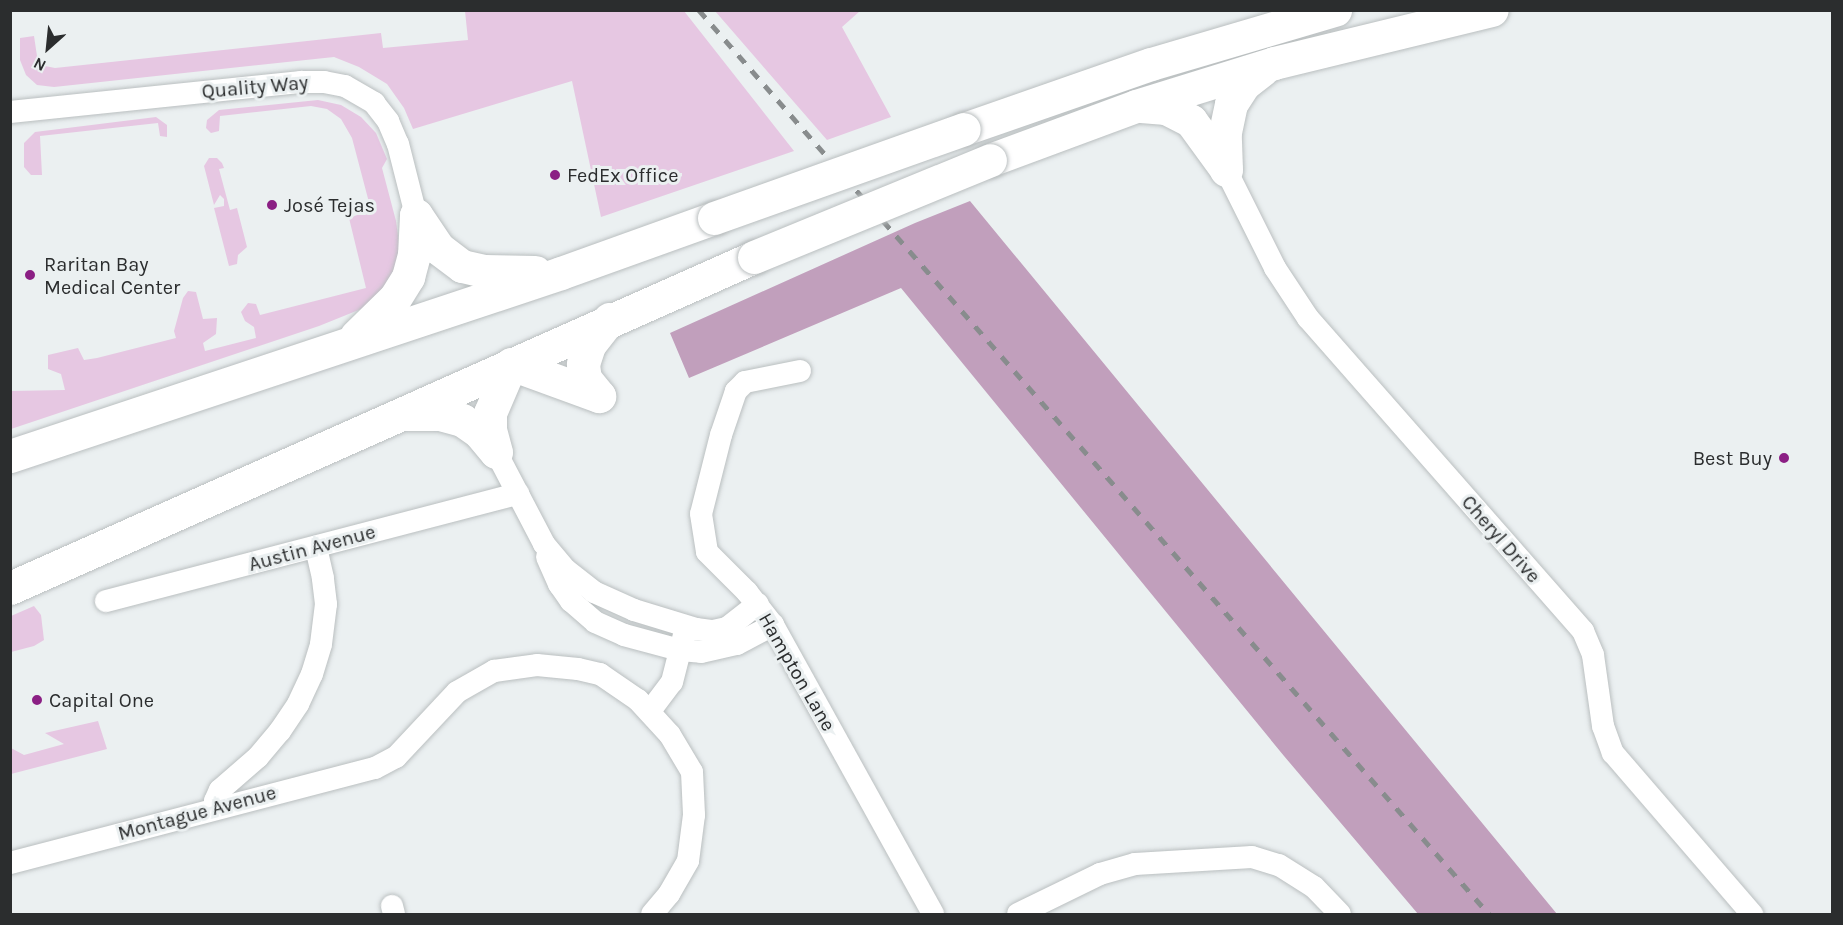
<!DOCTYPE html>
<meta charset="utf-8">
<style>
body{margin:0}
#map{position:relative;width:1843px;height:925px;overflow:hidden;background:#ebf0f1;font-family:Karla,sans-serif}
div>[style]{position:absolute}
.green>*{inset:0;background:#e6c7e2}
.forest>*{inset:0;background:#c19fbc}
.roads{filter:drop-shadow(0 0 2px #babfc0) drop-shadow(0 0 2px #babfc0)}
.minor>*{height:22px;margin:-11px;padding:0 11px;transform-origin:11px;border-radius:11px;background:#fff}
.highway>*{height:33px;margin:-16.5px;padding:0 16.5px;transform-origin:16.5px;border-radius:16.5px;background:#fff}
.rail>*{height:4.5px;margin-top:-2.25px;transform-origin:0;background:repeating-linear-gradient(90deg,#888c8d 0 10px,transparent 0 20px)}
.bridges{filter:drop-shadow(0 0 2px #babfc0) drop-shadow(0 0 2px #babfc0)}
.highway-bridge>*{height:33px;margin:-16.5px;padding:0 16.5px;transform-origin:16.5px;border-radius:16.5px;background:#fff}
.dots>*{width:16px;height:16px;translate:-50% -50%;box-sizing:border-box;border:3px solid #ebf0f1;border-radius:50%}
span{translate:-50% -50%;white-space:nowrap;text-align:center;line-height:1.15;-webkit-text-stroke:6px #ebf0f1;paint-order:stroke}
.street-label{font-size:20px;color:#2b2d2e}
.poi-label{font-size:20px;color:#2b2d2e}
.left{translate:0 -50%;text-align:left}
.right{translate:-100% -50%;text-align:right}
.frame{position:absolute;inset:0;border:12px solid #2b2d2e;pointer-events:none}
.north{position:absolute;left:18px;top:18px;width:60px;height:60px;-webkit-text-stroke:4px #ebf0f1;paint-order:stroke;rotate:207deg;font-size:16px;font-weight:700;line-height:24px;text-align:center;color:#2b2d2e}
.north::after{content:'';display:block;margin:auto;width:21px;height:27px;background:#2b2d2e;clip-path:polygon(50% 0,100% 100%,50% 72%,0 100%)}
</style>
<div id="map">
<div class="green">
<div style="clip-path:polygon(465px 11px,684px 11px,794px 151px,601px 217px,572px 81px,413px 129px,404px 108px,387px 84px,359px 67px,334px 57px,54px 87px,37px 85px,26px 75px,20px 60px,20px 38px,34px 36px,37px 56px,45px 66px,55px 68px,381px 33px,383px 48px,468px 40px)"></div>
<div style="clip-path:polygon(715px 11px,860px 11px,842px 27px,891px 117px,827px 140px)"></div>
<div style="clip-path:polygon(318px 100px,341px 105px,361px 117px,376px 133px,387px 159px,382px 168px,396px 221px,399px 243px,405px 257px,371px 305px,319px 326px,11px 429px,11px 391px,65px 390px,61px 374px,48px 369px,48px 355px,78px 348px,84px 360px,97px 358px,176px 338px,174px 331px,183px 298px,188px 291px,196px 292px,203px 319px,217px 318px,216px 334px,203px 343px,205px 351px,256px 338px,254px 327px,245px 321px,241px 312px,248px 303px,256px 304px,260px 315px,366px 288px,349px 218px,371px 210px,352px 138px,341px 119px,327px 109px,311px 106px,220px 116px,219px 131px,211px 133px,206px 128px,207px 120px,219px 110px)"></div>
<div style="clip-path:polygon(156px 117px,167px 125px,167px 137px,160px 136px,158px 123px,40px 136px,42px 175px,31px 175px,24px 167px,24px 143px,35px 132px)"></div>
<div style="clip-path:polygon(209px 158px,217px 158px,222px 163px,224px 168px,219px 169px,230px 210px,237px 208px,247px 247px,238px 255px,237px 264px,229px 266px,214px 208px,224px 206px,224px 199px,220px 195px,214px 205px,204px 166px)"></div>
<div style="clip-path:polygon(34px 606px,41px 615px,44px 640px,34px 646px,11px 652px,11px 616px)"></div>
<div style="clip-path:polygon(98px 721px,107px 749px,11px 774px,11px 748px,24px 755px,64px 744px,45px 733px)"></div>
</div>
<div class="forest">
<div style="clip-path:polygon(970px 201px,1557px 914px,1418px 914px,1284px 756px,901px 288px,689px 378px,670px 333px,915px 223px)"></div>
</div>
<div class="roads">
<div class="minor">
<div style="left:10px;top:112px;width:293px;rotate:-5.9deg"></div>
<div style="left:301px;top:82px;width:23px"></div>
<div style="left:324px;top:82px;width:21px;rotate:11deg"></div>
<div style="left:345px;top:86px;width:34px;rotate:30deg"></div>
<div style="left:374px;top:103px;width:23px;rotate:52deg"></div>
<div style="left:388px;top:121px;width:25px;rotate:67deg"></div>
<div style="left:398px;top:144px;width:73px;rotate:75.8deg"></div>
<div style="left:1226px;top:170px;width:110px;rotate:63.4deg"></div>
<div style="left:1275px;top:268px;width:60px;rotate:56.6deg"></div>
<div style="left:1308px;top:318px;width:417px;rotate:48.7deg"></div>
<div style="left:1583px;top:631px;width:26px;rotate:67deg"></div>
<div style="left:1593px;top:655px;width:72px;rotate:82deg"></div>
<div style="left:1603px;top:726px;width:29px;rotate:70deg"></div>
<div style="left:1613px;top:753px;width:213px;rotate:49.2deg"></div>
<div style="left:800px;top:371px;width:56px;rotate:168.7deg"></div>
<div style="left:745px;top:382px;width:13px;rotate:135deg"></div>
<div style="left:736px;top:391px;width:46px;rotate:108.8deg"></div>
<div style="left:721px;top:435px;width:81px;rotate:104.2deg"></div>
<div style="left:701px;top:514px;width:38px;rotate:81deg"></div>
<div style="left:707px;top:552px;width:57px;rotate:45deg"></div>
<div style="left:747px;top:592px;width:42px;rotate:51.8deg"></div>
<div style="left:773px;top:625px;width:330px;rotate:61deg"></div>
<div style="left:496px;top:452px;width:104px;rotate:62.4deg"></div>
<div style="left:544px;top:544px;width:34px;rotate:50deg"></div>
<div style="left:566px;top:570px;width:36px;rotate:38deg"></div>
<div style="left:594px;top:592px;width:44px;rotate:24.2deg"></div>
<div style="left:634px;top:610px;width:65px;rotate:17deg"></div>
<div style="left:696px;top:629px;width:17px;rotate:7deg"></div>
<div style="left:713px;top:631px;width:14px;rotate:-12deg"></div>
<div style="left:727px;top:628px;width:39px;rotate:-38deg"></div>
<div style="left:547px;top:557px;width:30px;rotate:66deg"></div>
<div style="left:559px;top:584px;width:21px;rotate:55deg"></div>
<div style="left:571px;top:601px;width:32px;rotate:41deg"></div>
<div style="left:595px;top:622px;width:32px;rotate:24deg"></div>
<div style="left:624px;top:635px;width:58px;rotate:15deg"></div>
<div style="left:680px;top:650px;width:21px;rotate:5deg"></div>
<div style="left:701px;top:652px;width:37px;rotate:-13deg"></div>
<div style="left:737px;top:644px;width:41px;rotate:-27.8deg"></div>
<div style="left:106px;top:601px;width:426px;rotate:-14.6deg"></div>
<div style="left:650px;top:711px;width:36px;rotate:-53deg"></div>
<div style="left:672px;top:682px;width:49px;rotate:-75.7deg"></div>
<div style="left:215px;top:807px;width:6px;rotate:-90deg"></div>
<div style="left:215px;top:801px;width:12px;rotate:-66deg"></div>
<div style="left:220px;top:790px;width:50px;rotate:-41deg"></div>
<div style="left:258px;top:757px;width:34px;rotate:-50deg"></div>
<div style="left:280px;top:731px;width:32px;rotate:-56deg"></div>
<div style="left:298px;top:704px;width:33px;rotate:-65deg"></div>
<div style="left:312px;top:674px;width:31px;rotate:-73deg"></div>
<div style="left:321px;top:644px;width:40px;rotate:-82.9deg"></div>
<div style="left:326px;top:604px;width:26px;rotate:-97deg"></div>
<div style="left:323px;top:578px;width:32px;rotate:-103deg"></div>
<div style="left:10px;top:863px;width:377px;rotate:-14.6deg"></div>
<div style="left:375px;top:768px;width:24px;rotate:-28deg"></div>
<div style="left:396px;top:757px;width:89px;rotate:-46.8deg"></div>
<div style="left:457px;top:692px;width:43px;rotate:-29.6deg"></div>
<div style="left:494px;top:671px;width:43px;rotate:-7.9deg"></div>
<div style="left:537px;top:665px;width:41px;rotate:5.6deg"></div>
<div style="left:578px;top:669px;width:23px;rotate:13deg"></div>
<div style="left:600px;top:674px;width:46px;rotate:34.4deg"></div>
<div style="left:638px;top:700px;width:47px;rotate:47.6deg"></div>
<div style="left:670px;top:735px;width:43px;rotate:59.3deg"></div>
<div style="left:692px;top:772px;width:43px;rotate:87.3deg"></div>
<div style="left:694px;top:815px;width:46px;rotate:97.4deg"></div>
<div style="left:688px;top:861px;width:38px;rotate:120deg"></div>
<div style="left:669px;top:894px;width:26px;rotate:130deg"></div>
<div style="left:392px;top:906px;width:8px;rotate:76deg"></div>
<div style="left:1018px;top:914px;width:91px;rotate:-26deg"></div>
<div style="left:1100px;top:874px;width:36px;rotate:-16deg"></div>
<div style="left:1135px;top:864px;width:117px;rotate:-3.4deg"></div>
<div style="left:1252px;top:857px;width:28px;rotate:17deg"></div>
<div style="left:1279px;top:865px;width:41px;rotate:32.2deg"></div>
<div style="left:1314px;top:887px;width:37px;rotate:46deg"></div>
</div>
<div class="highway">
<div style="left:1141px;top:106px;width:25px;rotate:5deg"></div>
<div style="left:1166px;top:108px;width:28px;rotate:27deg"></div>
<div style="left:1191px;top:121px;width:59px;rotate:53.9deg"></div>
<div style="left:964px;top:129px;width:198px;rotate:-19.2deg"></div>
<div style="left:1151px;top:64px;width:192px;rotate:-16.4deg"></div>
<div style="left:990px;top:160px;width:156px;rotate:-20.3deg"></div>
<div style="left:1136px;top:106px;width:145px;rotate:-17.3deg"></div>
<div style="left:1274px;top:63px;width:224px;rotate:-13.7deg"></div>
<div style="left:1226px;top:170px;width:38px;rotate:-92deg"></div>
<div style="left:1225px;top:132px;width:29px;rotate:-78deg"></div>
<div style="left:1231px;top:104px;width:24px;rotate:-57deg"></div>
<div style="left:1244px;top:84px;width:24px;rotate:-38deg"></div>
<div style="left:416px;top:215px;width:40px;rotate:56deg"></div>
<div style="left:438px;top:248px;width:30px;rotate:37deg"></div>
<div style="left:462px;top:266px;width:23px;rotate:13deg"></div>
<div style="left:484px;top:271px;width:51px;rotate:1.1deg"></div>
<div style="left:356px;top:336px;width:54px;rotate:-44.3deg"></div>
<div style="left:395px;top:298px;width:25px;rotate:-58deg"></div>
<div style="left:408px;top:277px;width:23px;rotate:-75deg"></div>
<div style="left:414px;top:255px;width:40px;rotate:-87.1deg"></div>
<div style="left:599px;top:396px;width:22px;rotate:-129deg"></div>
<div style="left:585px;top:379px;width:15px;rotate:-98deg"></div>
<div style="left:583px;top:364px;width:20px;rotate:-72deg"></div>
<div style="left:589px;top:345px;width:33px;rotate:-52deg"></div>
<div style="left:405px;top:414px;width:35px"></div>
<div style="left:440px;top:414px;width:23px;rotate:15deg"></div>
<div style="left:462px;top:420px;width:21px;rotate:35deg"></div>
<div style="left:479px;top:432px;width:26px;rotate:50deg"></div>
<div style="left:496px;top:452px;width:24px;rotate:-105deg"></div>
<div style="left:490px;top:429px;width:16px;rotate:-90deg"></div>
<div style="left:490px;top:413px;width:53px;rotate:-66.8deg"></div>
<div style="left:511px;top:364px;width:94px;rotate:20deg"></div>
<div style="left:10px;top:456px;width:581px;rotate:-18.37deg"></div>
<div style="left:561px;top:273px;width:163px;rotate:-19.8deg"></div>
<div style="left:10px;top:588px;width:814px;rotate:-23.98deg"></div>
</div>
</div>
<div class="rail">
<div style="left:699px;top:10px;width:1201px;rotate:48.85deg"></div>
</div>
<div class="bridges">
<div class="highway-bridge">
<div style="left:714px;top:218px;width:265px;rotate:-19.6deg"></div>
<div style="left:754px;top:257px;width:255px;rotate:-22.3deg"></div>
</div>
</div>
<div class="dots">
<div style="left:555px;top:175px;background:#8b1f84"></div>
<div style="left:272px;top:205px;background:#8b1f84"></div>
<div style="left:30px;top:275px;background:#8b1f84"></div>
<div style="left:1784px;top:458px;background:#8b1f84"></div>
<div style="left:37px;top:700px;background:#8b1f84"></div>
</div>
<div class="street-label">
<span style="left:255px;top:87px;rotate:-5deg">Quality Way</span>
<span style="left:1501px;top:539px;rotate:49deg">Cheryl Drive</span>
<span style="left:312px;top:548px;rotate:-15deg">Austin Avenue</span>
<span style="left:797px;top:672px;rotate:60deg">Hampton Lane</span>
<span style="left:197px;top:813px;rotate:-15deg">Montague Avenue</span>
</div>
<div class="poi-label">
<span class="left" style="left:567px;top:175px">FedEx Office</span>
<span class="left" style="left:284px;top:205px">José Tejas</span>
<span class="left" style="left:44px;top:276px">Raritan Bay<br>Medical Center</span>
<span class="right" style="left:1772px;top:458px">Best Buy</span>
<span class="left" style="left:49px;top:700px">Capital One</span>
</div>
<div class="frame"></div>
<div class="north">N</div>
</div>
